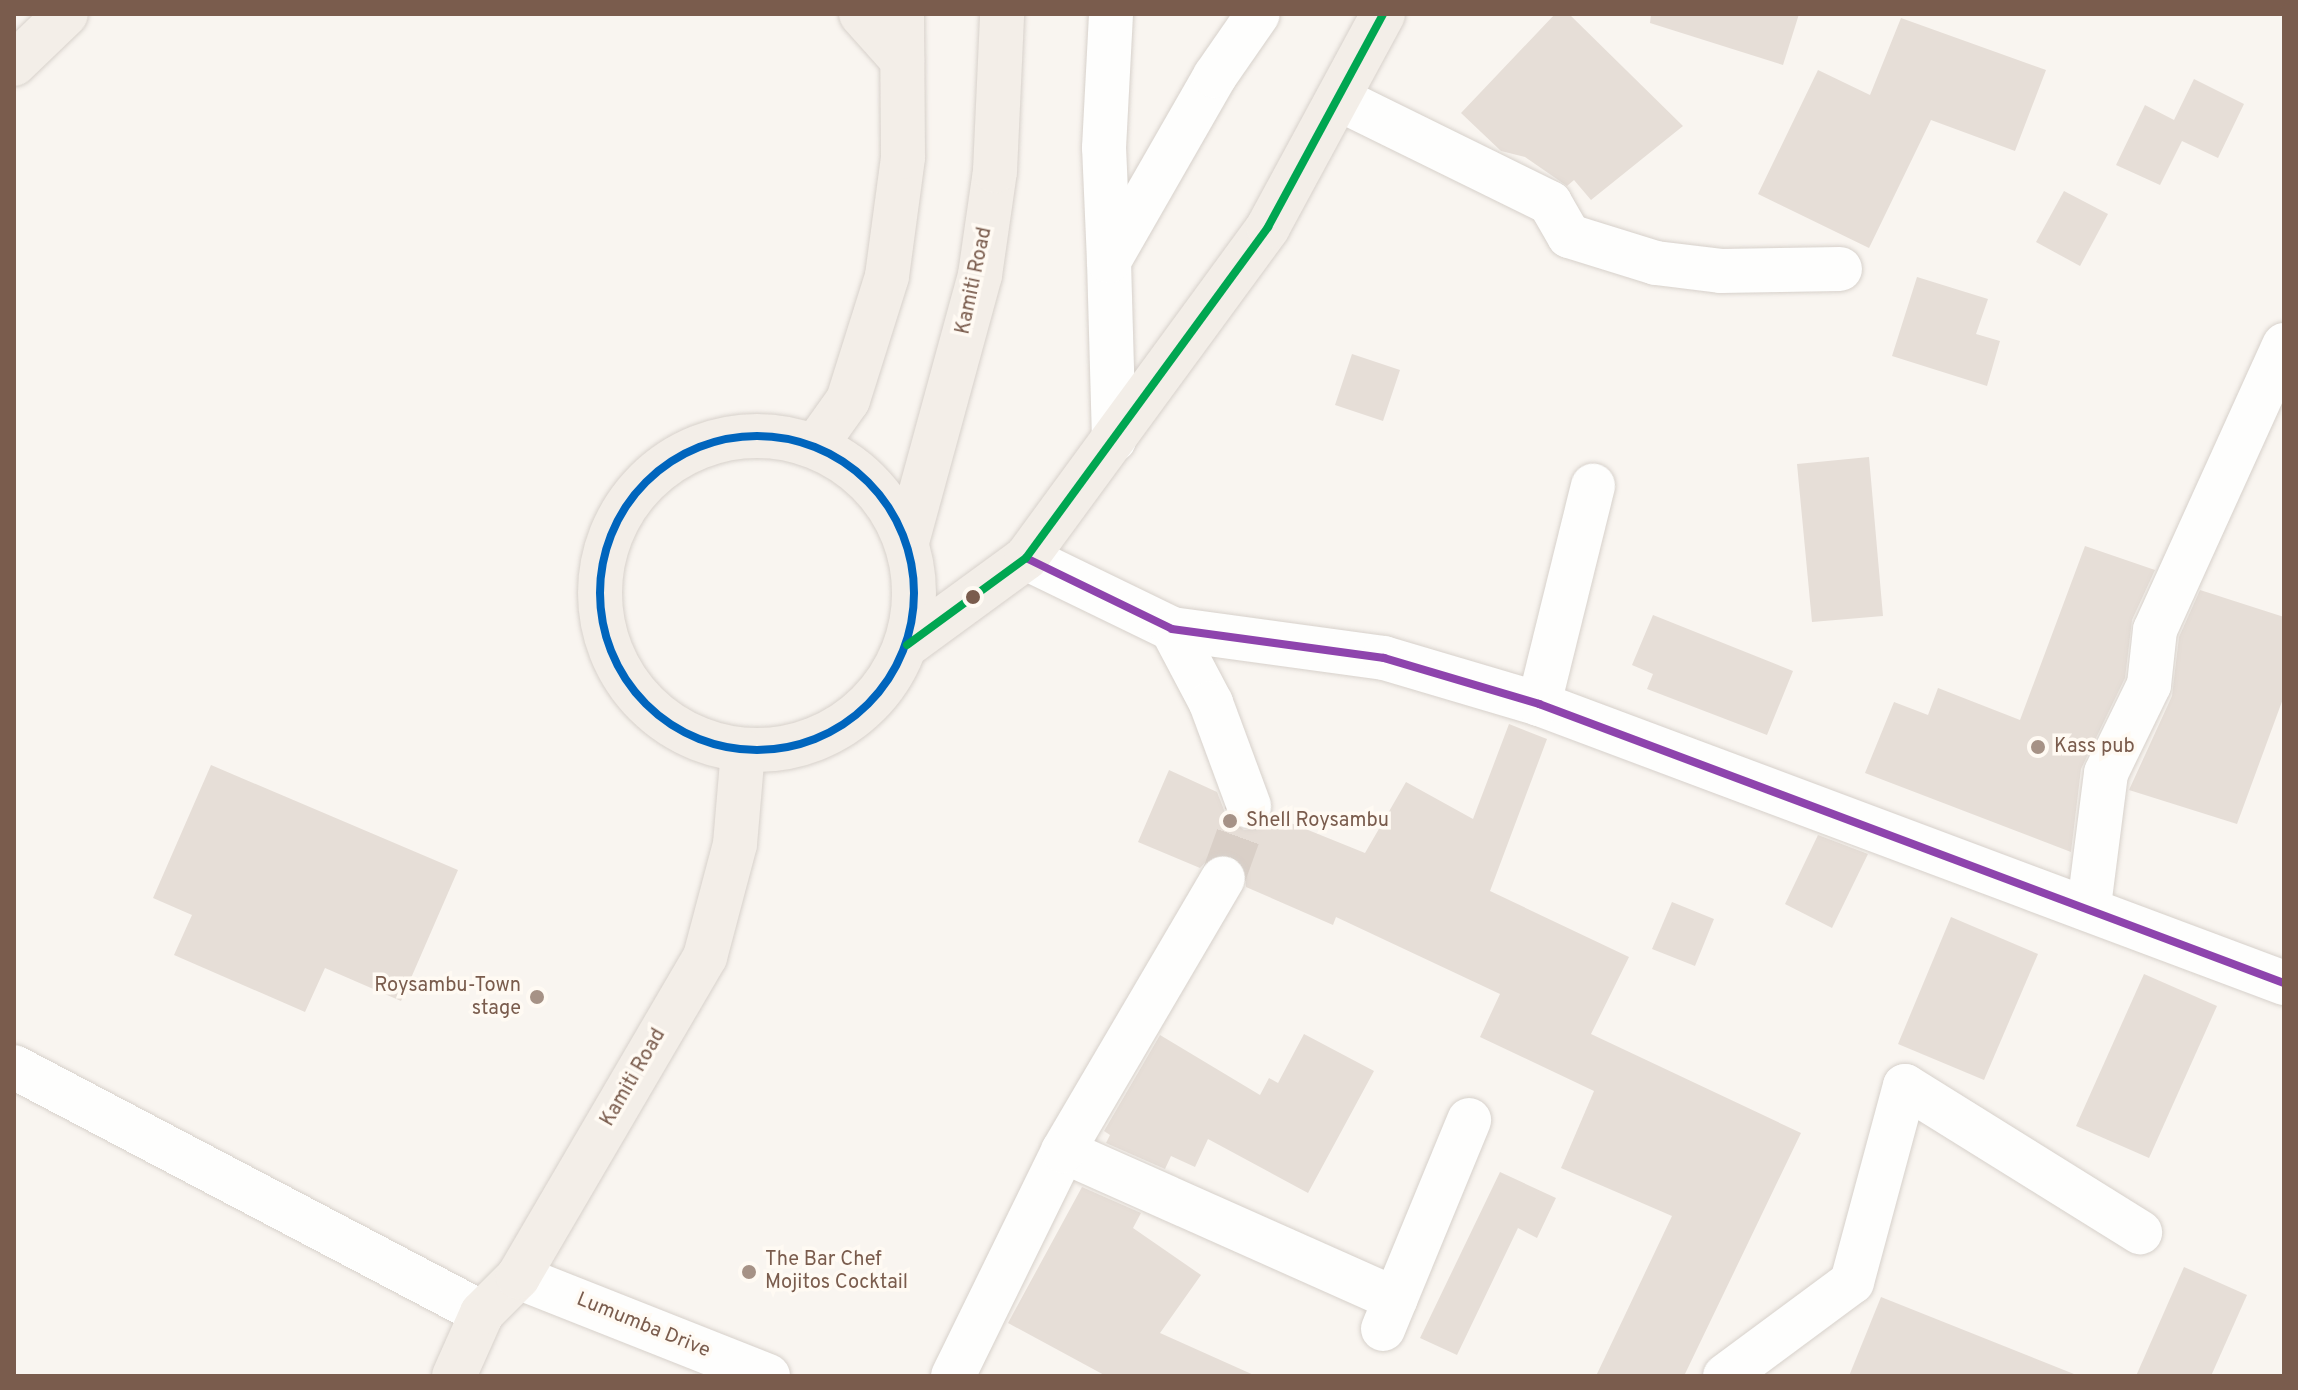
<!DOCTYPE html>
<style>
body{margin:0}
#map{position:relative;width:2298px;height:1390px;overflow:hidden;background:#f9f5f0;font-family:Overpass,sans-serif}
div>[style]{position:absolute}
.building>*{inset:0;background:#e6ded7}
.minor-tunnel>*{height:44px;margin-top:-22px;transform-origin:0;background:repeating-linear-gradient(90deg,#d9cfc7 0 44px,transparent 0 66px)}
.roads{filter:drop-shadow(0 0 2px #d7d1cb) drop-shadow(0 0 2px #d7d1cb)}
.minor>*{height:44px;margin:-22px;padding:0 22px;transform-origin:22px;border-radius:22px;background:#fefefd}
.major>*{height:44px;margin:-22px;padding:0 22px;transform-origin:22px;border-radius:22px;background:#f3eee8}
.major>.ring{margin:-22px;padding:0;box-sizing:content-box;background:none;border:44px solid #f3eee8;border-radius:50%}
.bus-1>*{height:8px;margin:-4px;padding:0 4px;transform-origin:4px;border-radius:4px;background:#0065bd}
.bus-1>.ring{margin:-4px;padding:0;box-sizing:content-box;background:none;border:8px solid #0065bd;border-radius:50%}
.bus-2>*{height:8px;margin:-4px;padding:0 4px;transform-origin:4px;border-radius:4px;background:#8e44ad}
.bus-3>*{height:8px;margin:-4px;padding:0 4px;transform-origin:4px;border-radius:4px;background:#00a651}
.dots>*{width:22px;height:22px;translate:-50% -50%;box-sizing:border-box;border:4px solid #fffaf3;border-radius:50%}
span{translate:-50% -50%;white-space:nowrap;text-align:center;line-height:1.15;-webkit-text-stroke:7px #fffaf3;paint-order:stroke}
.street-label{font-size:20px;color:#7a5c4d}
.poi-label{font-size:20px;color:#7a5c4d}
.left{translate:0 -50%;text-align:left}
.right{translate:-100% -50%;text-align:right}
.frame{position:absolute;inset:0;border:16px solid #7a5c4d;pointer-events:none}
</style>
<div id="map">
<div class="building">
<div style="clip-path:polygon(1555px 14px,1569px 14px,1683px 126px,1591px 200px,1574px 180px,1567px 186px,1525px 157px,1501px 151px,1461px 113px)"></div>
<div style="clip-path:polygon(1651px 14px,1799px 14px,1783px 65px,1650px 23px)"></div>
<div style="clip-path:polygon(1901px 18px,2046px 70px,2015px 151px,1931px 120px,1869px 248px,1758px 194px,1818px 70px,1870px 95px)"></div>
<div style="clip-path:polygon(2194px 79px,2244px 104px,2218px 158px,2182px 141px,2160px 185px,2116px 165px,2145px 105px,2174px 120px)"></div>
<div style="clip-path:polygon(2064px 191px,2108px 214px,2080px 266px,2036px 242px)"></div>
<div style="clip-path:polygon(1917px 277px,1988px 299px,1976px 334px,2000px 341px,1987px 386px,1892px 356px)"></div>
<div style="clip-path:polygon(1352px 354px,1400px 370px,1383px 421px,1335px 405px)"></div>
<div style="clip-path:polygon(1869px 457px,1883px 616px,1812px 622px,1797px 464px)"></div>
<div style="clip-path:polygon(2085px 546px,2155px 570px,2132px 620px,2125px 678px,2081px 769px,2071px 852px,1865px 773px,1894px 702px,1928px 715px,1938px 688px,2020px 720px)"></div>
<div style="clip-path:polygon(2200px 590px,2284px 617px,2284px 696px,2237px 824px,2129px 790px,2172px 696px,2179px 637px)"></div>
<div style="clip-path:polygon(1653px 615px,1793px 671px,1767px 735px,1647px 689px,1653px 674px,1632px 665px)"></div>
<div style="clip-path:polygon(1509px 724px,1547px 739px,1490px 891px,1629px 957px,1591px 1034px,1801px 1133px,1684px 1376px,1596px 1376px,1672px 1216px,1561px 1168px,1594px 1091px,1480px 1037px,1500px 994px,1336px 917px,1333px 925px,1246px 887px,1245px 866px,1235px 856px,1211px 856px,1200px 868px,1138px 842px,1169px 770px,1217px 792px,1226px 815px,1244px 830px,1258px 829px,1271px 815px,1365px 853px,1406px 782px,1473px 819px)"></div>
<div style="clip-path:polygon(211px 765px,458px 870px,401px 1001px,325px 968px,305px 1012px,174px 955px,192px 915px,153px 898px)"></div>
<div style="clip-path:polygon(1818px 835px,1868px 854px,1832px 928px,1785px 904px)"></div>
<div style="clip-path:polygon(1672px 902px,1714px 919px,1695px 966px,1652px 949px)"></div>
<div style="clip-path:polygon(1951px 917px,2038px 954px,1984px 1080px,1898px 1044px)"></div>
<div style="clip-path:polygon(2144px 974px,2217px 1006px,2149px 1158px,2076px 1126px)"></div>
<div style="clip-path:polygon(1304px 1034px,1374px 1071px,1308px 1193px,1208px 1139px,1195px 1167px,1171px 1156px,1165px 1169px,1106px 1143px,1110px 1135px,1104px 1131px,1160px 1035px,1260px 1095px,1269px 1078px,1278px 1083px)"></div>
<div style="clip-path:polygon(1500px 1172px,1556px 1198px,1537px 1238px,1518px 1228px,1457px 1355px,1420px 1338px)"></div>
<div style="clip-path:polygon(1082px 1187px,1141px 1213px,1133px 1228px,1201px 1275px,1160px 1333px,1256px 1376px,1106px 1376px,1008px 1323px)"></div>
<div style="clip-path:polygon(2184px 1267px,2247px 1295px,2211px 1376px,2136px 1376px)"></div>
<div style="clip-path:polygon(1881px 1297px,2074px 1374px,2073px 1376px,1849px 1376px)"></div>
</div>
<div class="minor-tunnel">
<div style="left:1223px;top:878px;width:77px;rotate:-70.1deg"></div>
</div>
<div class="roads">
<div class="minor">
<div style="left:1341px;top:100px;width:233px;rotate:26.2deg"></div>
<div style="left:1550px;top:203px;width:38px;rotate:60deg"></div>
<div style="left:1569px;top:236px;width:91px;rotate:17.2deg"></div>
<div style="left:1656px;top:263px;width:65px;rotate:7deg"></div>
<div style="left:1721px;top:271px;width:119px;rotate:-1deg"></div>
<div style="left:1109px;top:261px;width:113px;rotate:-92.5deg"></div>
<div style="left:1104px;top:148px;width:134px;rotate:-87deg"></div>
<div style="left:1114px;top:440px;width:179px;rotate:-91.6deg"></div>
<div style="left:1109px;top:261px;width:213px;rotate:-60.2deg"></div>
<div style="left:1215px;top:76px;width:75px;rotate:-55.3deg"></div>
<div style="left:1026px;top:558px;width:162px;rotate:25.9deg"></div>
<div style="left:1172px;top:629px;width:214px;rotate:7.8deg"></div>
<div style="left:1384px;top:658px;width:162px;rotate:16.5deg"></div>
<div style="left:1539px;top:704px;width:796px;rotate:20.53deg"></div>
<div style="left:1172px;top:629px;width:84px;rotate:62.2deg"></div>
<div style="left:1211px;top:703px;width:110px;rotate:69.7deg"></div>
<div style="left:1539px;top:704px;width:225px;rotate:-76.1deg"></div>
<div style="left:2089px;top:906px;width:134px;rotate:-82.7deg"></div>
<div style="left:2106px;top:773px;width:98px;rotate:-64deg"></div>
<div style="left:2149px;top:685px;width:55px;rotate:-83.8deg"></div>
<div style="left:2155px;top:630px;width:313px;rotate:-65.6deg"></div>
<div style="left:14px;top:1067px;width:529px;rotate:27.73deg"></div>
<div style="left:1063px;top:1151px;width:364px;rotate:24deg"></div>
<div style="left:518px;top:1277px;width:269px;rotate:21.6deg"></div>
<div style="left:1383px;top:1329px;width:226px;rotate:-67.6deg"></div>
<div style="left:953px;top:1376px;width:250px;rotate:-63.9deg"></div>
<div style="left:1063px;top:1151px;width:316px;rotate:-59.6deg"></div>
<div style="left:1725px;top:1376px;width:158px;rotate:-36.5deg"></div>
<div style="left:1852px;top:1282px;width:203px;rotate:-74.9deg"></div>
<div style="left:1905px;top:1086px;width:277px;rotate:31.9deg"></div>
</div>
<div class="major">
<div style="left:861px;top:14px;width:62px;rotate:48.3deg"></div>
<div style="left:14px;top:64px;width:72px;rotate:-43.9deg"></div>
<div class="ring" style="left:600px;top:436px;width:270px;height:270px"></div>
<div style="left:816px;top:445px;width:55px;rotate:-54.6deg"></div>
<div style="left:848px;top:400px;width:130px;rotate:-72.5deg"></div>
<div style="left:887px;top:276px;width:120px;rotate:-82.3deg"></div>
<div style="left:903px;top:157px;width:143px;rotate:-90.4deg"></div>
<div style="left:907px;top:542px;width:277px;rotate:-74.7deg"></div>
<div style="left:980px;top:275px;width:105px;rotate:-81.8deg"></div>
<div style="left:995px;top:171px;width:157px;rotate:-87.4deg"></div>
<div style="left:907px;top:645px;width:147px;rotate:-36.2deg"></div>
<div style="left:1026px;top:558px;width:410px;rotate:-53.8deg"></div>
<div style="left:1268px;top:227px;width:242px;rotate:-61.6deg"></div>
<div style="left:454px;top:1376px;width:69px;rotate:-66deg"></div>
<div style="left:482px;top:1313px;width:51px;rotate:-45deg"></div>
<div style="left:518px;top:1277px;width:371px;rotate:-59.7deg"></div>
<div style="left:705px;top:957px;width:117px;rotate:-75.1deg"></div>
<div style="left:735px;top:844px;width:93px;rotate:-85.1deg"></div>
</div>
</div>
<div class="bus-1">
<div class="ring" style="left:600px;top:436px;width:306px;height:306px"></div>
</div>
<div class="bus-2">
<div style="left:1026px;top:558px;width:162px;rotate:25.9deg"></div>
<div style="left:1172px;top:629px;width:214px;rotate:7.8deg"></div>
<div style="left:1384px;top:658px;width:162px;rotate:16.5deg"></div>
<div style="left:1539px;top:704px;width:796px;rotate:20.53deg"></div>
</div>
<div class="bus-3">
<div style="left:907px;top:645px;width:147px;rotate:-36.2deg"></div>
<div style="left:1026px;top:558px;width:410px;rotate:-53.8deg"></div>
<div style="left:1268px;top:227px;width:242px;rotate:-61.6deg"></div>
</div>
<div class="dots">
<div style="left:973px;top:597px;background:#7a5c4d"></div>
<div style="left:2038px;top:747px;background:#a69286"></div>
<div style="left:1230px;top:821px;background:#a69286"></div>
<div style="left:537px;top:997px;background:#a69286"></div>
<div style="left:749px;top:1272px;background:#a69286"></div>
</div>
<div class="street-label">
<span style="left:975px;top:281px;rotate:-78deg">Kamiti Road</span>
<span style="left:634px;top:1078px;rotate:-60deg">Kamiti Road</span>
<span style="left:643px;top:1326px;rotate:22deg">Lumumba Drive</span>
</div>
<div class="poi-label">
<span class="left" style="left:2054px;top:747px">Kass pub</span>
<span class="left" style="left:1246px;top:821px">Shell Roysambu</span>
<span class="right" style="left:521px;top:998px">Roysambu-Town<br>stage</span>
<span class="left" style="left:765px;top:1272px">The Bar Chef<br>Mojitos Cocktail</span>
</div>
<div class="frame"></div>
</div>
